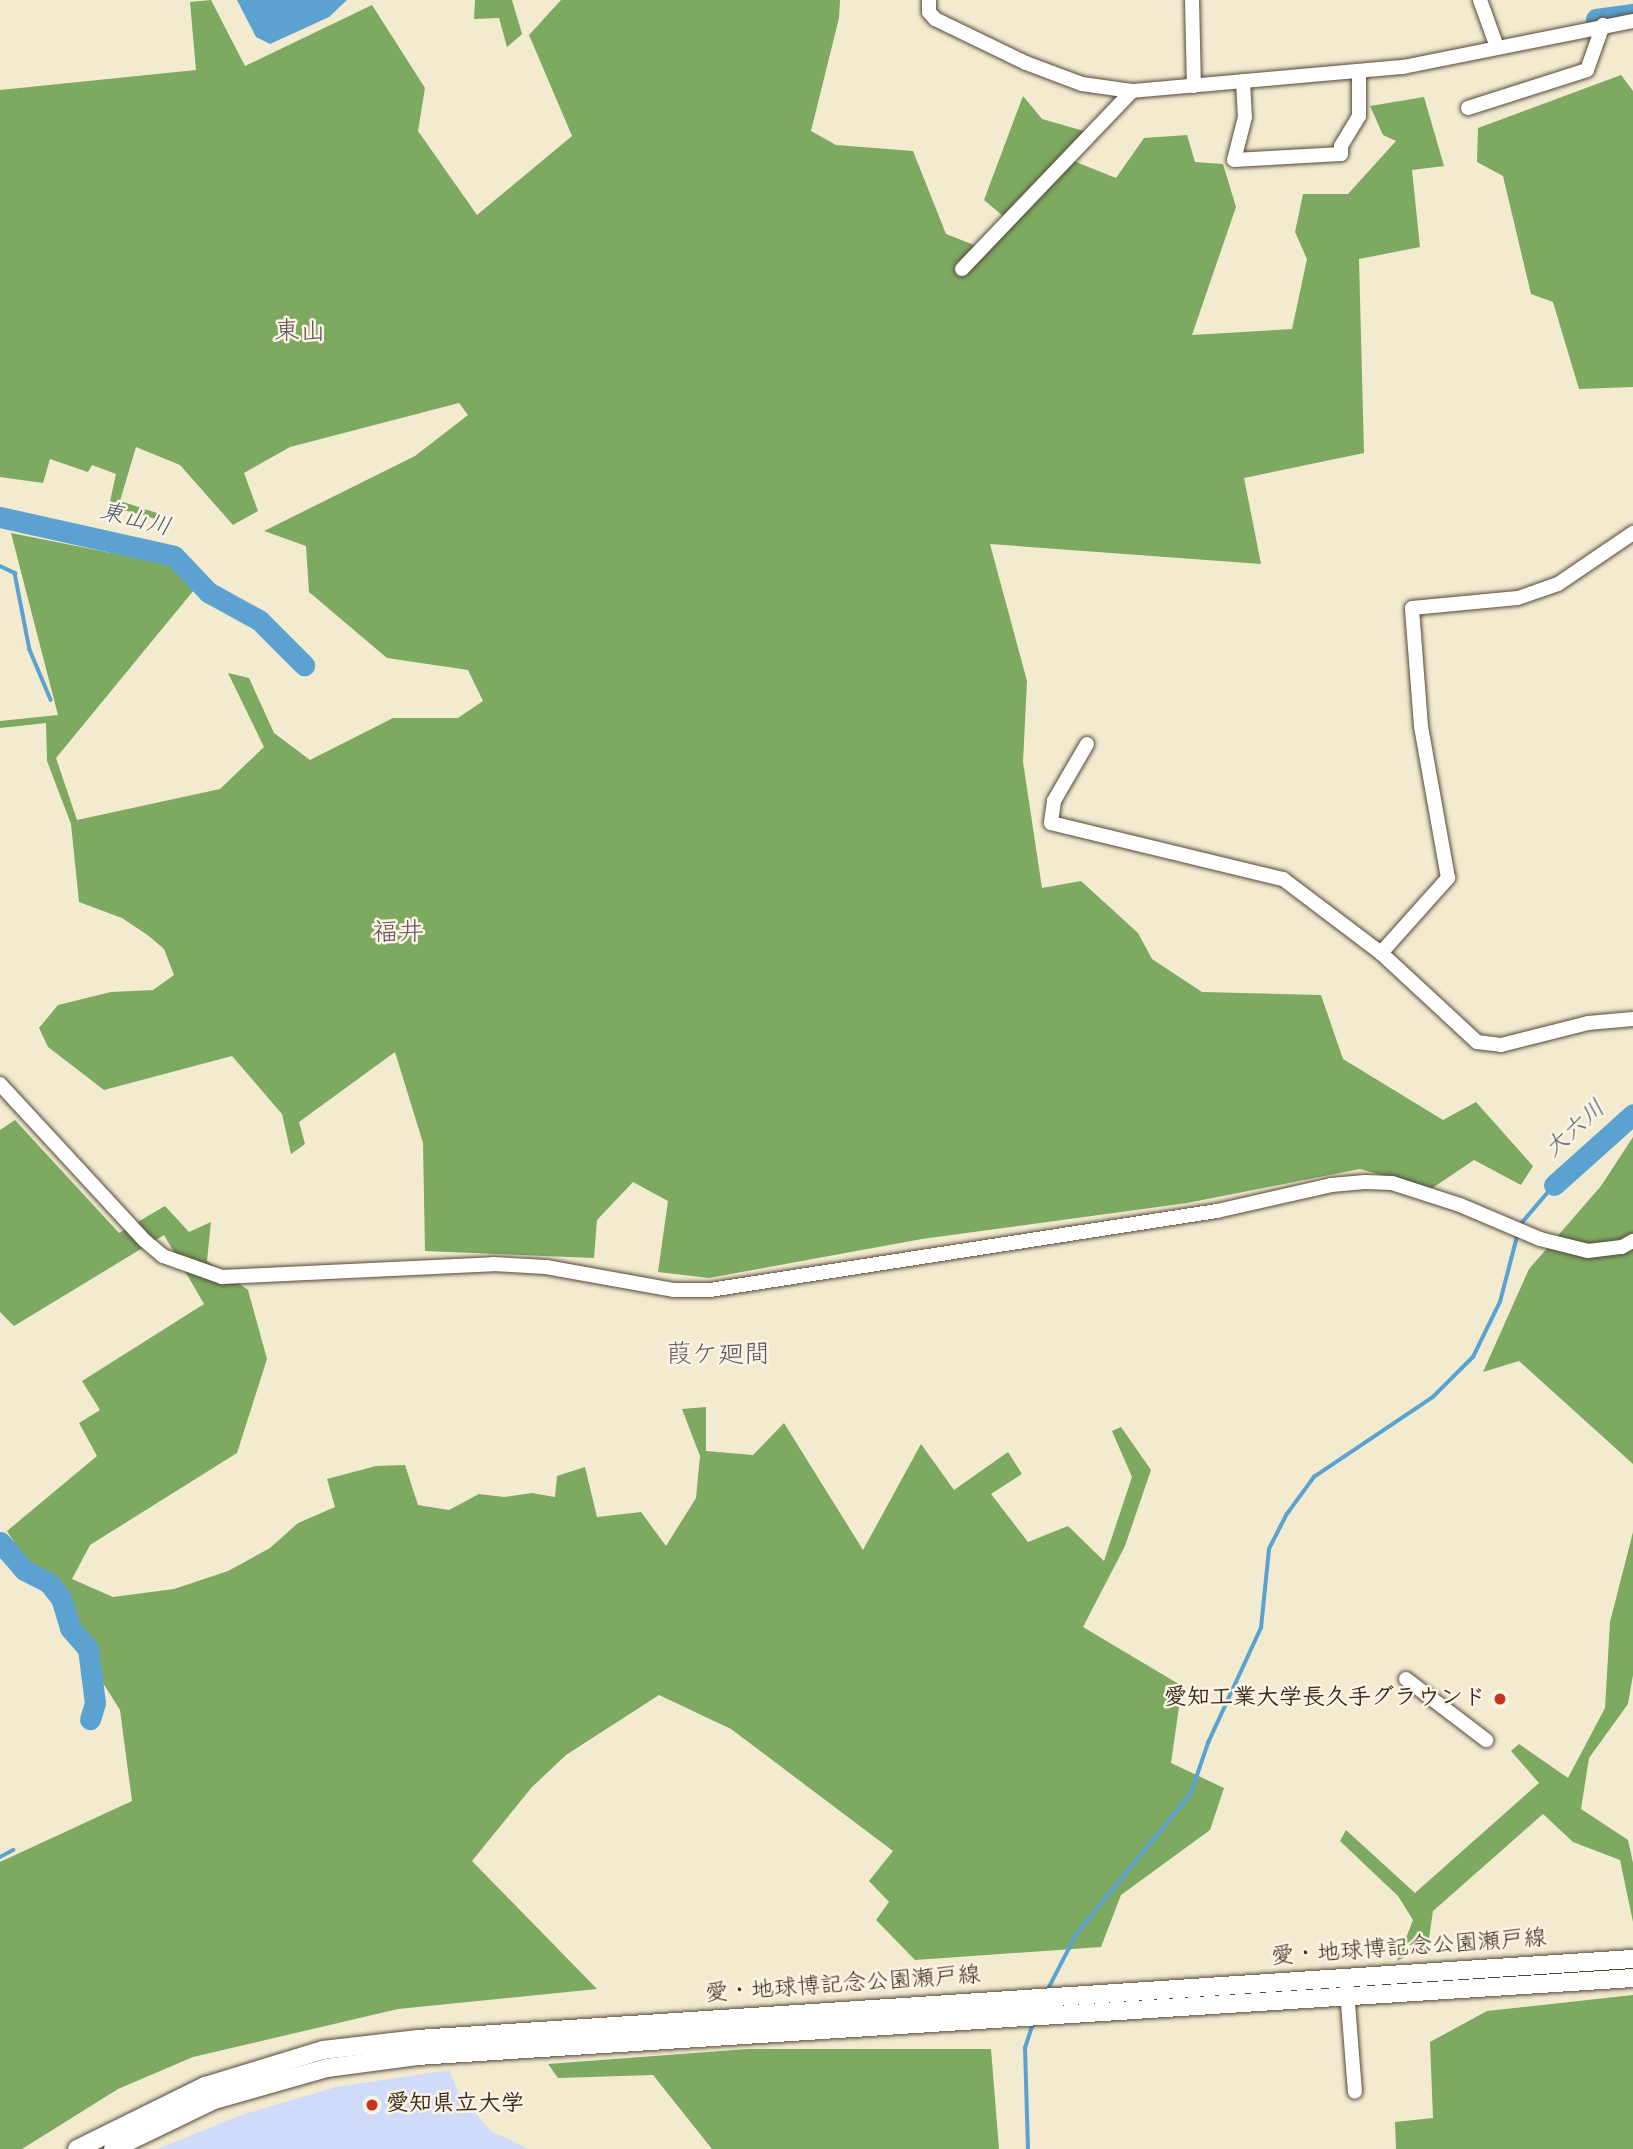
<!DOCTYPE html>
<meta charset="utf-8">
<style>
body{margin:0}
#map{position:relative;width:1633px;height:2149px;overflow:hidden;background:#f2ebd0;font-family:"Indie Flower","Klee One",sans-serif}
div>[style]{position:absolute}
.built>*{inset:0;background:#d0daf9}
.forest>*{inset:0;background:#7da961}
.water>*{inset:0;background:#5ba2d1}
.stream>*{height:3.5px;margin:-1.75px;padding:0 1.75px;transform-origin:1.75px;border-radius:1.75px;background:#5ba2d1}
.river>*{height:21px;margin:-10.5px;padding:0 10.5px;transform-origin:10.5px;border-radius:10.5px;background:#5ba2d1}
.roads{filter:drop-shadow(0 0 2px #564739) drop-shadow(0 0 2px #564739)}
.minor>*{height:14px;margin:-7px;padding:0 7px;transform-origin:7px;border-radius:7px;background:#fff}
.major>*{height:18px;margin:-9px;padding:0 9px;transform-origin:9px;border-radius:9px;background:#fff}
.dots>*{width:19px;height:19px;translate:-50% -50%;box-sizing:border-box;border:4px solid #fcf5e5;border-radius:50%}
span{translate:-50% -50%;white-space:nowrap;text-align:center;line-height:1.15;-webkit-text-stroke:5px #fcf5e5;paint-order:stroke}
.poi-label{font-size:23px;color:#3b2a1e;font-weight:700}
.right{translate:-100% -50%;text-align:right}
.left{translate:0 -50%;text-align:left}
.street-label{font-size:23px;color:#3b2a1e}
.water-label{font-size:24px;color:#485a66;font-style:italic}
.quarter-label{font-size:26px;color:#625560}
</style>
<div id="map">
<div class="built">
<div style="clip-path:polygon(449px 2070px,459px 2094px,491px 2131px,529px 2149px,158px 2149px,238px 2116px,336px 2087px)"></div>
</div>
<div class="forest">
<div style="clip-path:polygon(211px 0,245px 66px,372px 5px,425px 88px,418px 131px,477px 215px,572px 136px,529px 35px,561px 0,840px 0,839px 18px,811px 131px,836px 145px,913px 151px,946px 234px,987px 250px,1010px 222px,984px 200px,1023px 96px,1042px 119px,1084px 131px,1071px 160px,1116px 178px,1144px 138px,1187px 135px,1195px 162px,1223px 164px,1236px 207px,1192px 335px,1292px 329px,1307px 259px,1295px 232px,1303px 194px,1348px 194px,1396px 141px,1383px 135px,1370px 106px,1424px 97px,1444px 166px,1412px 170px,1420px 247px,1359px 259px,1364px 453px,1244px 478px,1261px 564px,990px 544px,1027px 681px,1023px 762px,1042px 888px,1081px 881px,1138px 933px,1152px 959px,1202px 992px,1321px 995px,1343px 1059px,1443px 1120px,1476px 1102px,1533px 1166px,1521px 1185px,1474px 1160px,1431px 1189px,1360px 1169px,1187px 1203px,922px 1239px,709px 1278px,658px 1272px,668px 1201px,633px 1182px,597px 1220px,594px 1258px,425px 1251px,423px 1143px,395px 1052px,299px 1122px,305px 1144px,291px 1154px,282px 1114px,232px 1056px,104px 1090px,48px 1047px,39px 1028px,58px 1005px,111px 992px,153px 990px,174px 975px,164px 949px,149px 936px,122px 918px,79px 902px,71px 824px,47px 761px,46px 723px,0 728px,0 721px,58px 715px,11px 533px,172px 565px,194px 590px,56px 758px,77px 820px,220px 789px,264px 747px,228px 673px,249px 678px,274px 733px,310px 760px,393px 718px,458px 718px,483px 701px,468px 670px,387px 658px,309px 592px,306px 546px,264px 531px,415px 456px,468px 415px,459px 403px,290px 447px,244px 473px,258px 511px,233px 525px,180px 465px,136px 447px,120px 501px,160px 514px,156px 519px,109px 506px,116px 474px,92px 465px,88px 472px,50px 459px,43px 483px,0 477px,0 90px,196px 70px,190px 2px)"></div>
<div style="clip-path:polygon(475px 0,512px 0,522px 34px,507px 47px,499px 18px,474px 19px)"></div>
<div style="clip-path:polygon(1621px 75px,1633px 91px,1633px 387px,1579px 389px,1553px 302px,1531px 294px,1503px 176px,1477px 162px,1478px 128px)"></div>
<div style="clip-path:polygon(15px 1120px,119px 1233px,165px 1206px,189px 1232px,211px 1222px,207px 1261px,248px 1290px,267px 1359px,237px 1453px,90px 1545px,72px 1579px,113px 1597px,174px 1589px,228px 1571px,270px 1548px,298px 1523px,335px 1507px,327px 1479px,376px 1466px,405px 1465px,418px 1505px,449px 1510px,479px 1494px,504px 1497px,532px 1493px,555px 1497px,557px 1476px,585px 1467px,597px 1517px,641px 1512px,666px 1546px,696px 1498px,700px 1456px,682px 1409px,706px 1407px,706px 1451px,753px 1455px,784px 1423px,863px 1550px,921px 1444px,954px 1490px,1008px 1452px,1022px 1474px,991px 1494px,1028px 1542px,1068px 1526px,1104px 1561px,1132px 1477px,1112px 1431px,1121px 1427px,1151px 1470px,1125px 1546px,1083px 1627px,1182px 1686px,1171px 1763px,1224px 1788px,1210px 1830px,1121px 1895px,1101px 1947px,915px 1960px,876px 1920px,889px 1902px,869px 1881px,893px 1851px,731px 1729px,659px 1695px,566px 1755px,532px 1787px,472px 1861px,597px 1989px,398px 2009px,193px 2057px,118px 2089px,22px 2149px,0 2149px,0 1862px,132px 1801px,120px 1710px,7px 1531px,97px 1456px,79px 1423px,100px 1410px,82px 1381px,204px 1304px,164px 1235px,14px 1326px,0 1312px,0 1130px)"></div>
<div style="clip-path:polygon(1633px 1137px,1633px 1464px,1519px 1361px,1483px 1372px,1529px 1269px,1601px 1186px)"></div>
<div style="clip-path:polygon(1633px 1532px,1633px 1675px,1628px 1704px,1589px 1758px,1581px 1809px,1628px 1840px,1633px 1863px,1633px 1922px,1620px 1860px,1573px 1842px,1543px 1814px,1433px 1911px,1428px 1945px,1397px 1961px,1413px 1920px,1398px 1896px,1340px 1841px,1346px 1830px,1415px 1893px,1539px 1783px,1511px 1751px,1519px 1744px,1568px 1778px,1605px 1708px,1610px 1622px)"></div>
<div style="clip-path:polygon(1633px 1995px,1633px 2149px,1396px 2149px,1395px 2122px,1433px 2118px,1430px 2042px,1487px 2011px)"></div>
<div style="clip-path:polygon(748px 2049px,991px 2049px,999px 2149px,712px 2149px,653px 2075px,558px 2078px,548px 2064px)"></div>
</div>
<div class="water">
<div style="clip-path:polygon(237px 0,347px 0,329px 17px,270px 44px,256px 37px)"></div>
</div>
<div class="stream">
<div style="left:0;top:566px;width:17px;rotate:25deg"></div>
<div style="left:15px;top:573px;width:78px;rotate:79deg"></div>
<div style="left:30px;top:650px;width:54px;rotate:67.2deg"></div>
<div style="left:1520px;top:1225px;width:52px;rotate:-49.6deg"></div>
<div style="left:0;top:1857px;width:15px;rotate:-28deg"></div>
<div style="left:1047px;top:1991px;width:65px;rotate:-62.7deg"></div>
<div style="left:1077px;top:1933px;width:181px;rotate:-50.8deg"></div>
<div style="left:1191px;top:1793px;width:53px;rotate:-71.2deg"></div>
<div style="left:1208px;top:1743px;width:127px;rotate:-65.3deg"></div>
<div style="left:1261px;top:1628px;width:79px;rotate:-84.2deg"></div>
<div style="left:1269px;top:1549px;width:39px;rotate:-63deg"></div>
<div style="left:1287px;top:1514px;width:46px;rotate:-53.9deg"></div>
<div style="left:1314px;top:1477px;width:143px;rotate:-33.9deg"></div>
<div style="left:1433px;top:1397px;width:57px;rotate:-45deg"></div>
<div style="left:1473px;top:1357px;width:61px;rotate:-63.9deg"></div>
<div style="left:1500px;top:1302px;width:71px;rotate:-75.4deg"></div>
<div style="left:1028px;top:2149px;width:101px;rotate:-91.7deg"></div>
<div style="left:1025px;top:2048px;width:26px;rotate:-72deg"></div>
</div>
<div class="river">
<div style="left:1596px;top:19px;width:37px;rotate:-8deg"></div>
<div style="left:0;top:517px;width:178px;rotate:12.6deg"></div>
<div style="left:174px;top:556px;width:50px;rotate:46.6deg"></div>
<div style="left:208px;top:592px;width:58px;rotate:28.8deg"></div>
<div style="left:259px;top:620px;width:64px;rotate:45deg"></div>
<div style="left:1554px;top:1185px;width:106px;rotate:-41.9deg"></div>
<div style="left:0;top:1542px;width:37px;rotate:49deg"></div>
<div style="left:24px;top:1570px;width:27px;rotate:27deg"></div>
<div style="left:48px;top:1582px;width:21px;rotate:51deg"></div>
<div style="left:61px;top:1598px;width:31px;rotate:73deg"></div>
<div style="left:70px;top:1628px;width:28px;rotate:49deg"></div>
<div style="left:88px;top:1649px;width:54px;rotate:82.6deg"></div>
<div style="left:95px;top:1703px;width:17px;rotate:107deg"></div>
</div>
<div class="roads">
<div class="minor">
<div style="left:929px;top:0;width:12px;rotate:90deg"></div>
<div style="left:929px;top:12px;width:9px;rotate:49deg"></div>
<div style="left:935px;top:19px;width:101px;rotate:25.8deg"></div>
<div style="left:1026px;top:63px;width:60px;rotate:20.6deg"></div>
<div style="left:1082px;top:84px;width:50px;rotate:8deg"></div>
<div style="left:1132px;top:91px;width:272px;rotate:-5.1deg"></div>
<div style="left:1403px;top:67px;width:235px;rotate:-11.3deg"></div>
<div style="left:1192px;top:0;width:86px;rotate:88.7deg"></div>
<div style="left:1480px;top:0;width:50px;rotate:70.1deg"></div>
<div style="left:1243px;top:81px;width:36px;rotate:87deg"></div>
<div style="left:1245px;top:117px;width:44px;rotate:104.3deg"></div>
<div style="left:1234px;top:160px;width:107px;rotate:-3.2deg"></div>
<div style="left:1341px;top:154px;width:8px;rotate:-90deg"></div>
<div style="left:1341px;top:146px;width:35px;rotate:-59deg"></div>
<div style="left:1359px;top:116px;width:45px;rotate:-90deg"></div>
<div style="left:1468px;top:108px;width:125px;rotate:-17.7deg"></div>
<div style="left:1587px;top:70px;width:48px;rotate:-70.4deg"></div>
<div style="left:962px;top:269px;width:246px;rotate:-46.3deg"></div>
<div style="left:1087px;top:744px;width:66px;rotate:120.1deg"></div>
<div style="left:1054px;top:801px;width:22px;rotate:98deg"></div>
<div style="left:1051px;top:823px;width:239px;rotate:13.6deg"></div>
<div style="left:1283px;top:879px;width:123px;rotate:37.1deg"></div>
<div style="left:1381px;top:953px;width:131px;rotate:42.8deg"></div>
<div style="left:1477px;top:1042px;width:24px;rotate:7deg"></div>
<div style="left:1501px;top:1045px;width:90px;rotate:-14.2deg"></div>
<div style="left:1588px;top:1023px;width:45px;rotate:-5.1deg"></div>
<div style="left:1381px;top:953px;width:101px;rotate:-48.2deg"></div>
<div style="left:1448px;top:878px;width:154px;rotate:-100.1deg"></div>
<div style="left:1421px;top:726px;width:118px;rotate:-94.4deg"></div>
<div style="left:1412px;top:608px;width:106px;rotate:-5.4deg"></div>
<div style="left:1518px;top:598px;width:42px;rotate:-19.3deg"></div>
<div style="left:1558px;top:584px;width:91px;rotate:-34.2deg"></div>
<div style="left:0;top:1084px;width:212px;rotate:47.3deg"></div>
<div style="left:144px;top:1240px;width:25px;rotate:40deg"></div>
<div style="left:163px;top:1256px;width:63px;rotate:19.6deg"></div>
<div style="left:222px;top:1277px;width:271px;rotate:-2.7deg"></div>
<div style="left:493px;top:1264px;width:53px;rotate:3.2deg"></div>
<div style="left:546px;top:1267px;width:130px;rotate:10.2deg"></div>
<div style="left:674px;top:1290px;width:36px"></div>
<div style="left:710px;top:1290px;width:513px;rotate:-8.86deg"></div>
<div style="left:1217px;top:1211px;width:117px;rotate:-12.8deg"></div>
<div style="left:1331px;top:1185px;width:34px;rotate:-5deg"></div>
<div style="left:1365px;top:1182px;width:27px;rotate:2deg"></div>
<div style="left:1392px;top:1183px;width:71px;rotate:17.9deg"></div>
<div style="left:1460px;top:1205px;width:87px;rotate:23deg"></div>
<div style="left:1540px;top:1239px;width:49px;rotate:14deg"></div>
<div style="left:1588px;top:1251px;width:34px;rotate:-7deg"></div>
<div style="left:1622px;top:1247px;width:13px;rotate:-29deg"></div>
<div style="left:1406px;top:1679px;width:101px;rotate:37.3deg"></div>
<div style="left:1346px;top:1978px;width:114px;rotate:85.5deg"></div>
</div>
<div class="major">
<div style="left:77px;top:2149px;width:143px;rotate:-26.2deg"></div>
<div style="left:205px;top:2086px;width:123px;rotate:-17deg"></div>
<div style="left:323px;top:2050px;width:96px;rotate:-6.6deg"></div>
<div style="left:418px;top:2039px;width:1218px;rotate:-3.77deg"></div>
<div style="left:113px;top:2149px;width:112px;rotate:-25.9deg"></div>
<div style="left:214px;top:2100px;width:117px;rotate:-15.8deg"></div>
<div style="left:327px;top:2068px;width:91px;rotate:-7.6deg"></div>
<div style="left:417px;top:2056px;width:1218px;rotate:-3.67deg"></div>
</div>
</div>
<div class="dots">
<div style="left:1500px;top:1699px;background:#c8321e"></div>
<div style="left:372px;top:2105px;background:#c8321e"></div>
</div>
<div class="poi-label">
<span class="right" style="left:1486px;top:1699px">愛知工業大学長久手グラウンド</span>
<span class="left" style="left:386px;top:2105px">愛知県立大学</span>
</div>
<div class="street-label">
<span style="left:1409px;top:1949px;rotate:-4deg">愛・地球博記念公園瀬戸線</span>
<span style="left:843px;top:1986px;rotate:-4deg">愛・地球博記念公園瀬戸線</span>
</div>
<div class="water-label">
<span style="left:135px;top:521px;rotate:14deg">東山川</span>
<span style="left:1576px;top:1130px;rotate:-42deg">大六川</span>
</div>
<div class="quarter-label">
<span style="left:300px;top:334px">東山</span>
<span style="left:398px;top:935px">福井</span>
<span style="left:718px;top:1357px">葭ケ廻間</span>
</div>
</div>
